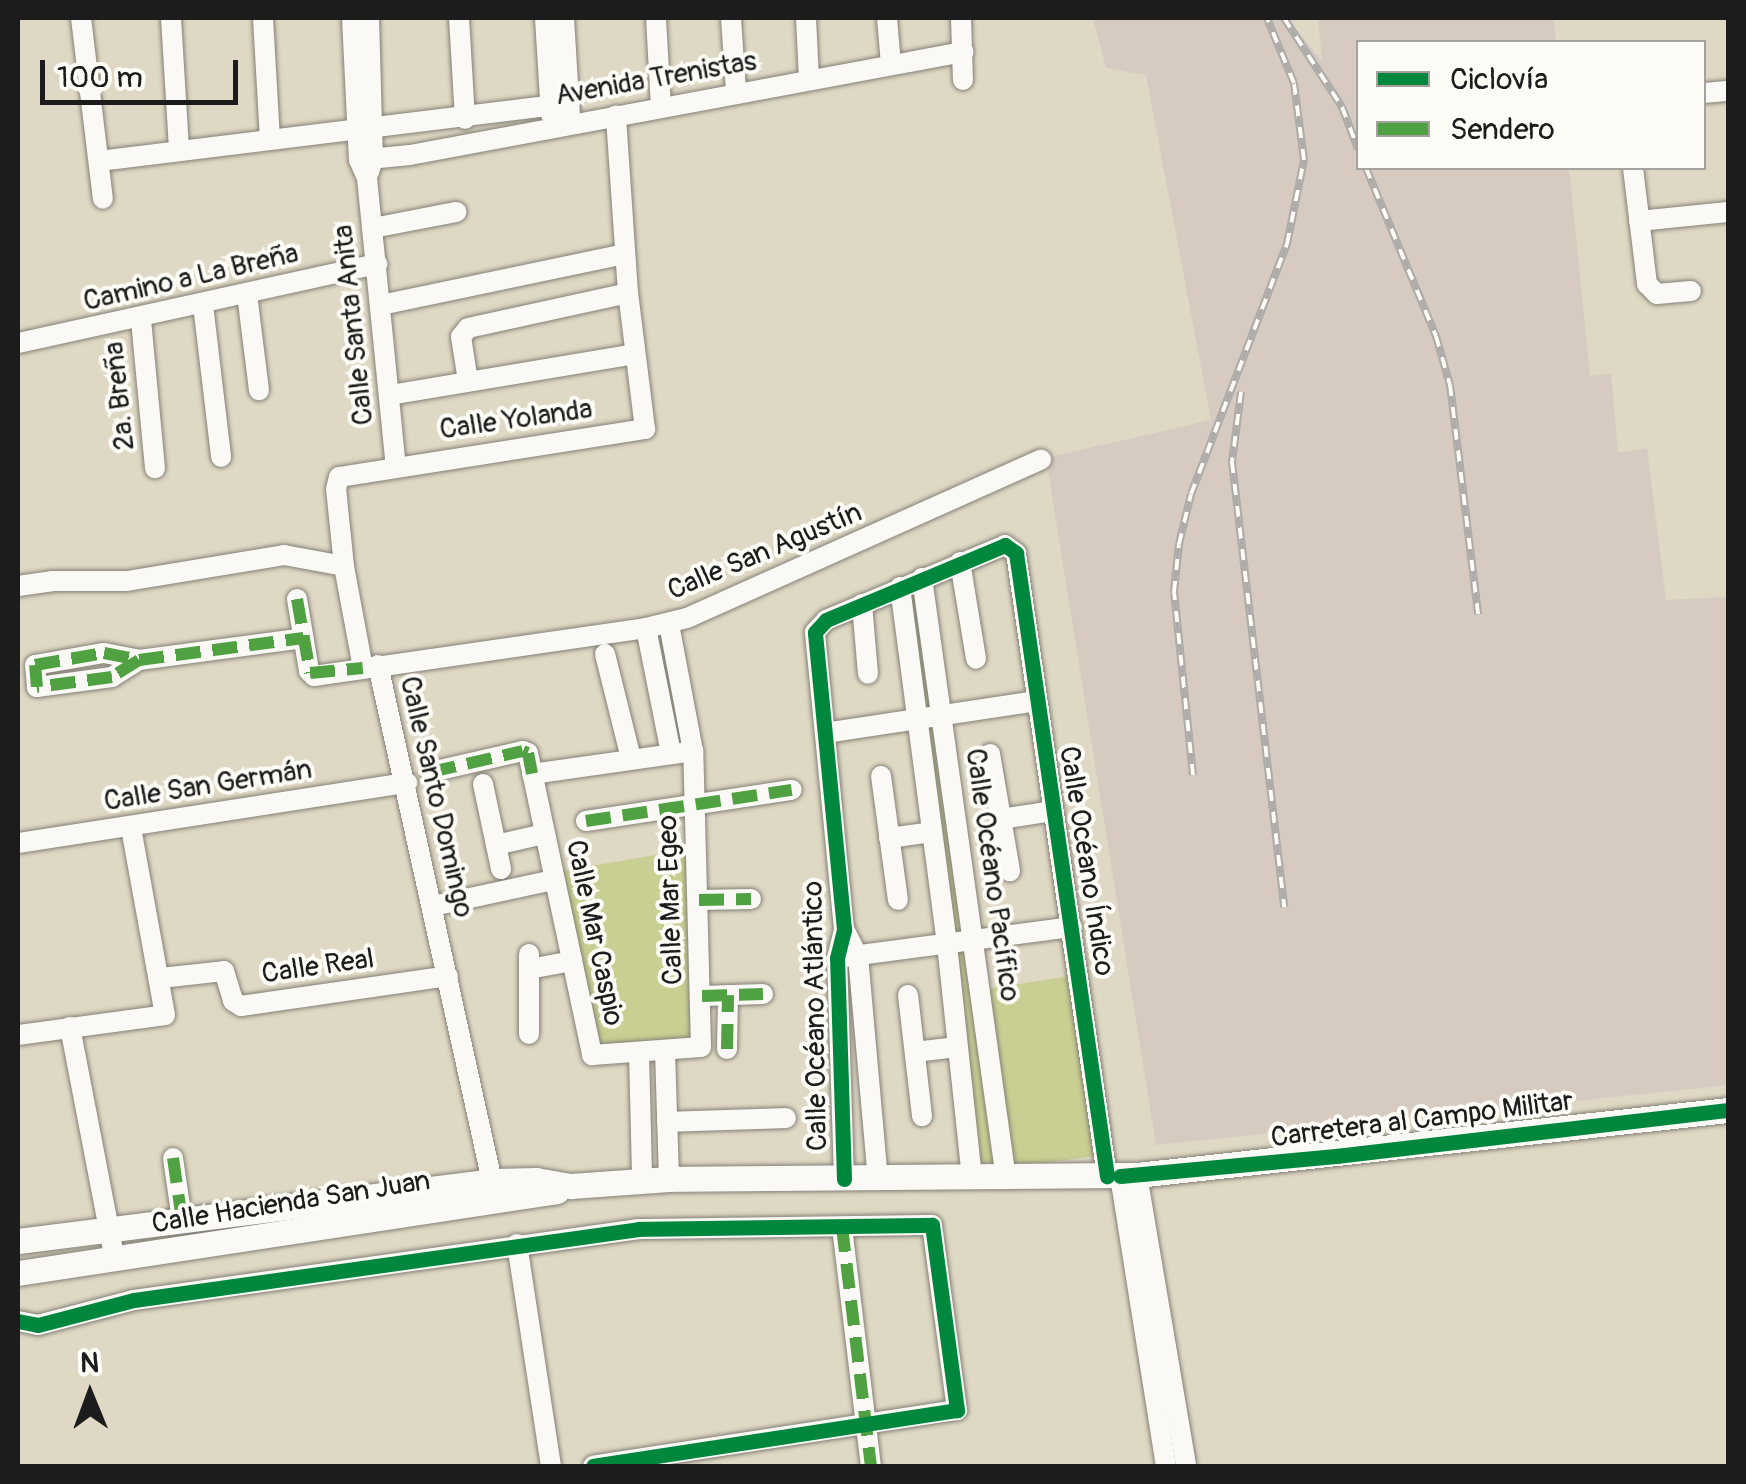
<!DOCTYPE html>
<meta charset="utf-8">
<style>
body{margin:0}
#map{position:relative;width:1746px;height:1484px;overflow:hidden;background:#dfd8c4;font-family:Pangolin,sans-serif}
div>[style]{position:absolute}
.industrial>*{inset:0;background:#d7cac1}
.green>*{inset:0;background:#c9ce92}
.roads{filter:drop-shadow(0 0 2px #848076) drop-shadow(0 0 2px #848076)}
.minor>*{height:20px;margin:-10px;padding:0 10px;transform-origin:10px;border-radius:10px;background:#faf9f6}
.major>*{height:25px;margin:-12.5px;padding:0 12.5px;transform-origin:12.5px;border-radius:12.5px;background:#faf9f6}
.rail>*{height:8px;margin-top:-4px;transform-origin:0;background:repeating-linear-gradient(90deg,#fdfcf7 0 11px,#adaca9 0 22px);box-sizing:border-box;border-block:2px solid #adaca9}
.quiet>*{height:12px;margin-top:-6px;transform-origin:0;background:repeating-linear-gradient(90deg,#4fa141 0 25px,transparent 0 37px)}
.cycleway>*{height:15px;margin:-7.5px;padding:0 7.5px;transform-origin:7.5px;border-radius:7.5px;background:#00873e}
span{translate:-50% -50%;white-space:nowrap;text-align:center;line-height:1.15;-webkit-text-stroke:8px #fdfcf7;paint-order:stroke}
.street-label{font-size:28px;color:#1c1c1c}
.frame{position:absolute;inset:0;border:20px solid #1c1c1c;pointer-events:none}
.legend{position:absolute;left:1356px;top:40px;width:350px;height:130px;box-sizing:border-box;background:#fdfcf7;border:2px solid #a3a29f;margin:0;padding:12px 18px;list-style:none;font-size:30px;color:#1c1c1c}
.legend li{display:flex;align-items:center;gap:20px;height:50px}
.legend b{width:50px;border:2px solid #a3a29f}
.north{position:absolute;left:40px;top:1344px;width:100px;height:100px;-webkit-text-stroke:8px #fdfcf7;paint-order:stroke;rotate:359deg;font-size:28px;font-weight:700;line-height:40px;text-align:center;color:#1c1c1c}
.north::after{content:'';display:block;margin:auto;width:35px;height:45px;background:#1c1c1c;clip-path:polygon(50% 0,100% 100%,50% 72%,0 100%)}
.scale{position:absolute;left:40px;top:60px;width:198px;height:45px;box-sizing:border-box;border:5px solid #1c1c1c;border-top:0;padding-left:12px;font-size:30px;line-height:35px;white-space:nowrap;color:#1c1c1c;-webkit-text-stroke:8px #fdfcf7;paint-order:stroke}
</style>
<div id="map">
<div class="industrial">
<div style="clip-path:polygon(1093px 18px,1287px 18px,1322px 61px,1318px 18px,1554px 18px,1556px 42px,1358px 42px,1358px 168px,1569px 168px,1590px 376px,1611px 373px,1618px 453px,1647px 448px,1666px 600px,1728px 597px,1728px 1085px,1156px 1145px,1046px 458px,1211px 420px,1146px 75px,1106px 68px)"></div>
</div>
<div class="green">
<div style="clip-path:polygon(916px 585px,999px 1161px,975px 1163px,905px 589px)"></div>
<div style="clip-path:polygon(686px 850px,690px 1043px,599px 1048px,561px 871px)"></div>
<div style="clip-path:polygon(1070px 976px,1096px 1156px,1012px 1167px,988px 989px)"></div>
</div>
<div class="roads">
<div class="minor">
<div style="left:81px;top:18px;width:182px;rotate:83.1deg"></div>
<div style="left:171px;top:18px;width:132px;rotate:86.5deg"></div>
<div style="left:263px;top:18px;width:121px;rotate:86.7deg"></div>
<div style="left:352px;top:18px;width:142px;rotate:87.2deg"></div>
<div style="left:359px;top:160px;width:20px;rotate:66deg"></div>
<div style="left:367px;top:178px;width:289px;rotate:84.3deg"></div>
<div style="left:369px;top:18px;width:141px;rotate:88.4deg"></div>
<div style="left:373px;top:159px;width:14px;rotate:107deg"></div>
<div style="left:459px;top:18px;width:101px;rotate:86.6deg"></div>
<div style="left:545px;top:18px;width:97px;rotate:86.5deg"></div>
<div style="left:564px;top:18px;width:98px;rotate:86.5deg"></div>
<div style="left:656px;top:18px;width:89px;rotate:86.8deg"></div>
<div style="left:731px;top:18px;width:74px;rotate:86.1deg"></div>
<div style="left:806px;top:18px;width:62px;rotate:87.2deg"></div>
<div style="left:887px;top:18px;width:47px;rotate:85.1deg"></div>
<div style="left:961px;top:18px;width:62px;rotate:88.2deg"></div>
<div style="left:1704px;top:93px;width:24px;rotate:-5deg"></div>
<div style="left:359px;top:160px;width:51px;rotate:-5.6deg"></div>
<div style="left:410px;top:155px;width:563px;rotate:-10.55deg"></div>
<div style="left:99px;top:161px;width:474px;rotate:-7deg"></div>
<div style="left:1633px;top:168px;width:117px;rotate:83.1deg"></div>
<div style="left:1647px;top:284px;width:14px;rotate:45deg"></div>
<div style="left:1657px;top:294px;width:34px;rotate:-5deg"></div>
<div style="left:1639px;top:221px;width:89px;rotate:-5.8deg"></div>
<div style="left:373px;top:228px;width:85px;rotate:-10.9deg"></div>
<div style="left:247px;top:294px;width:97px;rotate:82.9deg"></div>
<div style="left:203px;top:305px;width:153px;rotate:83.2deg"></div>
<div style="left:381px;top:305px;width:249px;rotate:-11.8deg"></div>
<div style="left:141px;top:320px;width:149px;rotate:84.6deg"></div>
<div style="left:18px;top:343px;width:368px;rotate:-12.4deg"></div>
<div style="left:468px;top:381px;width:45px;rotate:-99deg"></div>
<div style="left:461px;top:337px;width:11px;rotate:-52deg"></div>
<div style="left:468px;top:328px;width:164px;rotate:-12.3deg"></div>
<div style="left:390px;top:395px;width:248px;rotate:-9.5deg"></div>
<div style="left:960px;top:562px;width:98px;rotate:80.6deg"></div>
<div style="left:922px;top:578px;width:607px;rotate:82.04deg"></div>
<div style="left:18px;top:586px;width:34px;rotate:-8deg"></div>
<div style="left:52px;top:581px;width:75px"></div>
<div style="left:127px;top:581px;width:159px;rotate:-9.4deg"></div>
<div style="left:284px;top:555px;width:61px;rotate:10.4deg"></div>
<div style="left:900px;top:587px;width:360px;rotate:82.5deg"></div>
<div style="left:947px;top:944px;width:236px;rotate:83.9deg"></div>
<div style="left:297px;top:599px;width:73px;rotate:80.5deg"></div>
<div style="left:309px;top:671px;width:7px;rotate:45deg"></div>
<div style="left:314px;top:676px;width:335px;rotate:-8.2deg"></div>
<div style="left:646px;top:628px;width:42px;rotate:-13.7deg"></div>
<div style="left:687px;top:618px;width:388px;rotate:-24.1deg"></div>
<div style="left:862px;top:604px;width:70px;rotate:85.1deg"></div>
<div style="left:646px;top:628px;width:127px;rotate:78.7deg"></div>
<div style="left:104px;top:653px;width:36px;rotate:11deg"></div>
<div style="left:139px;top:660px;width:32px;rotate:148deg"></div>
<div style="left:112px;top:677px;width:76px;rotate:172.4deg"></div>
<div style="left:37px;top:687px;width:22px;rotate:-95deg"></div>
<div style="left:35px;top:665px;width:70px;rotate:-9.9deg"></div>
<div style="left:605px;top:654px;width:107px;rotate:76deg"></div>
<div style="left:139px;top:660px;width:166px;rotate:-7.6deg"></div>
<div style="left:378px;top:665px;width:543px;rotate:77.55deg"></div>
<div style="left:363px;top:668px;width:104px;rotate:-100.6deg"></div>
<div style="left:344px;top:566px;width:77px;rotate:-95.9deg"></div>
<div style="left:336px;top:489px;width:12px;rotate:-76deg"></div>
<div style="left:339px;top:477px;width:310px;rotate:-8.9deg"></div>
<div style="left:645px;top:429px;width:137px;rotate:-97.1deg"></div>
<div style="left:628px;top:293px;width:178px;rotate:-93.9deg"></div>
<div style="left:825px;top:733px;width:214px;rotate:-8.6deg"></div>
<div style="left:990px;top:754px;width:119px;rotate:80.3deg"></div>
<div style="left:431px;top:772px;width:94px;rotate:-12.9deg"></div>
<div style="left:523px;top:751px;width:5px;rotate:22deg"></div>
<div style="left:528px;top:753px;width:309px;rotate:78deg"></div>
<div style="left:592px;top:1055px;width:109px;rotate:-4.2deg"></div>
<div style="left:701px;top:1047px;width:296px;rotate:-91.5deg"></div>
<div style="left:693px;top:751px;width:129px;rotate:-100.7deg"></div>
<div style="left:532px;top:774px;width:163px;rotate:-8.1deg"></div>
<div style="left:881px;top:776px;width:125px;rotate:82.2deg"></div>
<div style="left:483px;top:784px;width:87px;rotate:78deg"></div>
<div style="left:1001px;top:819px;width:53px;rotate:-8.7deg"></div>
<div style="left:586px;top:821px;width:208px;rotate:-8.6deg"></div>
<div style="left:889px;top:838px;width:43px;rotate:-7.9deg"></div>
<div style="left:18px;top:843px;width:394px;rotate:-8.8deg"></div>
<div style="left:496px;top:845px;width:49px;rotate:-12.9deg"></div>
<div style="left:699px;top:900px;width:52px;rotate:-1.1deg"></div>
<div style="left:433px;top:906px;width:123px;rotate:-12.2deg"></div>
<div style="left:844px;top:929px;width:30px;rotate:63deg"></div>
<div style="left:858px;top:956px;width:223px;rotate:84.9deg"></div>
<div style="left:529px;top:954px;width:80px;rotate:90deg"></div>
<div style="left:844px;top:957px;width:230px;rotate:-7.5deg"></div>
<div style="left:529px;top:969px;width:44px;rotate:-10.5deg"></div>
<div style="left:161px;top:978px;width:63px;rotate:-6.3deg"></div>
<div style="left:224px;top:971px;width:31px;rotate:73deg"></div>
<div style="left:233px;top:1001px;width:9px;rotate:32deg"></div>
<div style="left:241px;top:1006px;width:209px;rotate:-8.2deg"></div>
<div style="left:908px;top:995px;width:122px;rotate:83.4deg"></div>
<div style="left:702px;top:996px;width:61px;rotate:-1.9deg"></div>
<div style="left:70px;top:1027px;width:237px;rotate:79.1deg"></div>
<div style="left:18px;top:1035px;width:148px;rotate:-7.7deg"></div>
<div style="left:165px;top:1015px;width:191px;rotate:-100.3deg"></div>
<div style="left:727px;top:1049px;width:54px;rotate:-88.9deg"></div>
<div style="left:665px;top:1051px;width:128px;rotate:88.2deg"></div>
<div style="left:639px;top:1052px;width:127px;rotate:88.6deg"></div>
<div style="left:915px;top:1052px;width:42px;rotate:-6.8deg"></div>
<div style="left:667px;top:1122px;width:119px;rotate:-1.9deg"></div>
<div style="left:173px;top:1158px;width:63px;rotate:81.7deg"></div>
<div style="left:1137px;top:1175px;width:295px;rotate:80.4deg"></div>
<div style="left:1120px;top:1176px;width:294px;rotate:81deg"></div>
<div style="left:844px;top:1179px;width:221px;rotate:-91.8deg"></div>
<div style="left:837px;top:958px;width:30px;rotate:-76deg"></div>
<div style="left:844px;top:929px;width:298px;rotate:-95.6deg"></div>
<div style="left:815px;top:632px;width:16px;rotate:-47deg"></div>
<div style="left:826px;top:620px;width:194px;rotate:-22.7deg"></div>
<div style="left:1005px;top:545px;width:14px;rotate:36deg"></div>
<div style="left:1016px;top:553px;width:630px;rotate:81.69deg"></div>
<div style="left:842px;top:1227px;width:241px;rotate:83.1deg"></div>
<div style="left:517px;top:1244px;width:225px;rotate:81.3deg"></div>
<div style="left:18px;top:1321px;width:20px;rotate:11deg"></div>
<div style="left:38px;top:1325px;width:99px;rotate:-14.6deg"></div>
<div style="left:134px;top:1300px;width:510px;rotate:-8deg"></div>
<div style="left:639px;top:1229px;width:293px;rotate:-0.8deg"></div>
<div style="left:932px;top:1225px;width:187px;rotate:82.3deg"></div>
<div style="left:957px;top:1410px;width:368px;rotate:171.3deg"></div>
</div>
<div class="major">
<div style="left:18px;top:1241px;width:478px;rotate:-7.2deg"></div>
<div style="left:492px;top:1181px;width:44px;rotate:-1.3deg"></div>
<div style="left:536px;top:1180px;width:36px;rotate:10deg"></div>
<div style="left:571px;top:1186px;width:98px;rotate:-4.1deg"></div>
<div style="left:669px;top:1179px;width:468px;rotate:-0.5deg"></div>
<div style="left:1137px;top:1175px;width:595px;rotate:-6.28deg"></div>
<div style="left:18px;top:1273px;width:545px;rotate:-8.65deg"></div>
</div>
</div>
<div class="rail">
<div style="left:1284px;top:18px;width:106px;rotate:56.9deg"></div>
<div style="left:1342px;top:107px;width:45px;rotate:69.1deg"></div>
<div style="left:1366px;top:168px;width:182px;rotate:67.4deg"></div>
<div style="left:1436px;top:336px;width:51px;rotate:74.1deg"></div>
<div style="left:1450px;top:385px;width:231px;rotate:83deg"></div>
<div style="left:1241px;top:392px;width:71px;rotate:97.3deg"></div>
<div style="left:1232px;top:462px;width:448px;rotate:83.3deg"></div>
<div style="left:1193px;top:775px;width:184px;rotate:-95.9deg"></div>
<div style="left:1174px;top:592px;width:48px;rotate:-84.1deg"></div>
<div style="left:1179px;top:544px;width:51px;rotate:-76.5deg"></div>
<div style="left:1191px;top:494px;width:268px;rotate:-69deg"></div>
<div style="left:1287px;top:244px;width:86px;rotate:-78.6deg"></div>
<div style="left:1304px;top:160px;width:78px;rotate:-97.4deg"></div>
<div style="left:1294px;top:83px;width:70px;rotate:-112.6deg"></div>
</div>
<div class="quiet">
<div style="left:297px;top:599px;width:75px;rotate:80deg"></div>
<div style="left:310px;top:673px;width:53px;rotate:-5.4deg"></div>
<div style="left:104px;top:653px;width:36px;rotate:11deg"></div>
<div style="left:139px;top:660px;width:32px;rotate:148deg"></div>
<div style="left:112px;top:677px;width:76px;rotate:172.4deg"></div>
<div style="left:37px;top:687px;width:22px;rotate:-95deg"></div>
<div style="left:35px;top:665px;width:70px;rotate:-9.9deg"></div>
<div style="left:139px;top:660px;width:166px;rotate:-7.6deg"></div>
<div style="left:431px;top:772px;width:94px;rotate:-12.9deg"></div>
<div style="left:523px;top:751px;width:5px;rotate:22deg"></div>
<div style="left:528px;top:753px;width:21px;rotate:79deg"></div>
<div style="left:586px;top:821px;width:208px;rotate:-8.6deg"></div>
<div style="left:699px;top:900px;width:52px;rotate:-1.1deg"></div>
<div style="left:702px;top:996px;width:61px;rotate:-1.9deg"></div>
<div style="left:727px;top:1049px;width:54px;rotate:-88.9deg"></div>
<div style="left:173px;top:1158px;width:63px;rotate:81.7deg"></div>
<div style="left:842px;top:1227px;width:241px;rotate:83.1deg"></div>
</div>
<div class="cycleway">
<div style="left:1120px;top:1176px;width:217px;rotate:-5.3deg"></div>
<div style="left:1336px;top:1156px;width:395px;rotate:-6.7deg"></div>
<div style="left:844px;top:1179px;width:221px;rotate:-91.8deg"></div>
<div style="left:837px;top:958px;width:30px;rotate:-76deg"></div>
<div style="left:844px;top:929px;width:298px;rotate:-95.6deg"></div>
<div style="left:815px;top:632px;width:16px;rotate:-47deg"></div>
<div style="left:826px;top:620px;width:194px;rotate:-22.7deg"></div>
<div style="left:1005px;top:545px;width:14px;rotate:36deg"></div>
<div style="left:1016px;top:553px;width:630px;rotate:81.69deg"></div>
<div style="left:18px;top:1321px;width:20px;rotate:11deg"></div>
<div style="left:38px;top:1325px;width:99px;rotate:-14.6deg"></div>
<div style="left:134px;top:1300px;width:510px;rotate:-8deg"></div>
<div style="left:639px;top:1229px;width:293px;rotate:-0.8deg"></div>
<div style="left:932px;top:1225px;width:187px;rotate:82.3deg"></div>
<div style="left:957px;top:1410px;width:368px;rotate:171.3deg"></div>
</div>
<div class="street-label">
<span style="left:656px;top:79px;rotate:-10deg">Avenida Trenistas</span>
<span style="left:191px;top:278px;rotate:-13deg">Camino a La Breña</span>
<span style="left:354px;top:325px;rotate:-96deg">Calle Santa Anita</span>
<span style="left:120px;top:396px;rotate:-96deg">2a. Breña</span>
<span style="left:516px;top:420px;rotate:-8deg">Calle Yolanda</span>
<span style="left:765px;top:552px;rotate:-23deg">Calle San Agustín</span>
<span style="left:208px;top:786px;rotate:-9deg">Calle San Germán</span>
<span style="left:436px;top:797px;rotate:77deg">Calle Santo Domingo</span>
<span style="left:1086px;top:861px;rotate:81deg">Calle Océano Índico</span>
<span style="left:992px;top:875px;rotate:82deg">Calle Océano Pacífico</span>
<span style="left:671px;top:900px;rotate:-92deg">Calle Mar Egeo</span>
<span style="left:594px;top:933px;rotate:78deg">Calle Mar Caspio</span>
<span style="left:318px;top:967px;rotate:-8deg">Calle Real</span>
<span style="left:816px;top:1016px;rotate:-91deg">Calle Océano Atlántico</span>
<span style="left:1422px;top:1120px;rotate:-7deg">Carretera al Campo Militar</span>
<span style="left:291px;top:1203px;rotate:-9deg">Calle Hacienda San Juan</span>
</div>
<div class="frame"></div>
<ul class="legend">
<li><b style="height:12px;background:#00873e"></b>Ciclovía</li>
<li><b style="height:12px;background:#4fa141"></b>Sendero</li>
</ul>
<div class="north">N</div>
<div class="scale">100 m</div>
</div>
